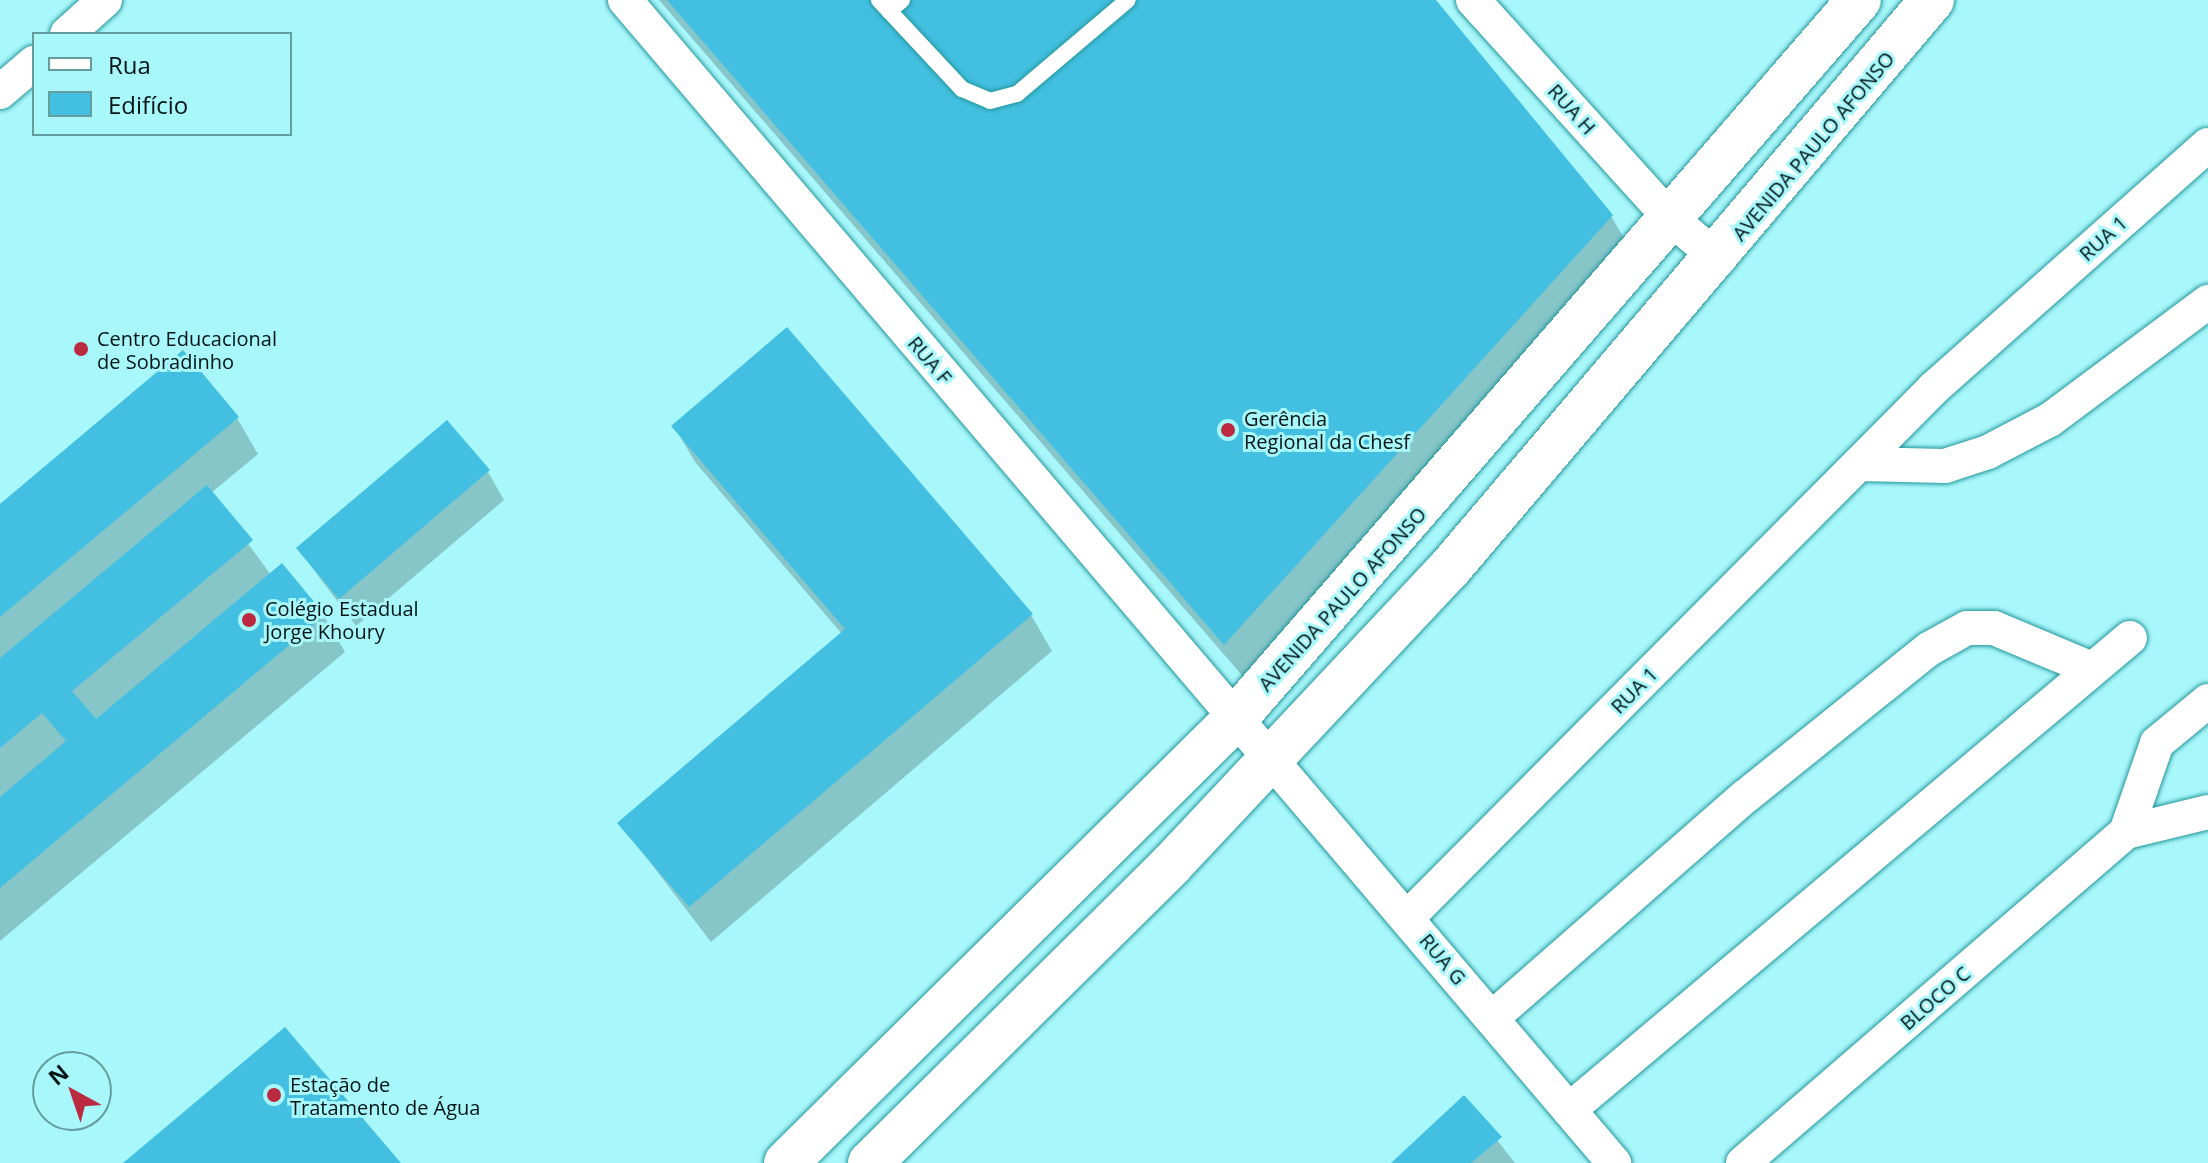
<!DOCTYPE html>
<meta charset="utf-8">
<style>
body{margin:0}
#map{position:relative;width:2208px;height:1163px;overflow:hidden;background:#a8f7fb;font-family:"Open Sans",sans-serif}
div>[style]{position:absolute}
.shadow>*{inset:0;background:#0003}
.building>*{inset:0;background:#43c0e1}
.roads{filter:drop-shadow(0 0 2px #24979c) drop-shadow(0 0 2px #24979c)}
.lane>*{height:16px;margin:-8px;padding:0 8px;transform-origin:8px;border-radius:8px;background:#fff}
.street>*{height:34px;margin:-17px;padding:0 17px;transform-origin:17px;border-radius:17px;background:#fff}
.primary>*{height:44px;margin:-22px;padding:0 22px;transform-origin:22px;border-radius:22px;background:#fff}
.dots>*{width:22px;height:22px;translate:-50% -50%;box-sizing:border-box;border:4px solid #a8f7fb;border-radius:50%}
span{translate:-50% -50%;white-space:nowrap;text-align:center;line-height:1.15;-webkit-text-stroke:6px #a8f7fb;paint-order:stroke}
.street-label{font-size:20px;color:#011516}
.poi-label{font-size:20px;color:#011516}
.left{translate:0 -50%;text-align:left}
.legend{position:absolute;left:32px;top:32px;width:260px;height:104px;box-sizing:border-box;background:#a8f7fb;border:2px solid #659d9f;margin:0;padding:10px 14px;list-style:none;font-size:24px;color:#011516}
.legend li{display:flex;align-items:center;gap:16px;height:40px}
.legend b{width:40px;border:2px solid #659d9f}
.north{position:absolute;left:32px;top:1051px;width:80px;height:80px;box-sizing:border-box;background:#a8f7fb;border:2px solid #659d9f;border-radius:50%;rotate:320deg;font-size:22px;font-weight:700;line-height:32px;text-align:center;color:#011516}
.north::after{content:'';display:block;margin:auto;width:28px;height:36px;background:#bb2a3e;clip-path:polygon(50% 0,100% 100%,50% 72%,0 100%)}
</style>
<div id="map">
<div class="shadow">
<div style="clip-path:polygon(659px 0,1433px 0,1611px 216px,1632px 252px,1246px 680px)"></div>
<div style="clip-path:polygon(237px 418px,258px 454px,211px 493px,271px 575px,324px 616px,345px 652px,0 941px,0 507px)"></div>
<div style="clip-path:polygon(674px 426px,1031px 615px,1052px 651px,711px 942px,620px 823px,842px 634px,695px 462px)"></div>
<div style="clip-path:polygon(488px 472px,504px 500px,356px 626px,298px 549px)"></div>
<div style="clip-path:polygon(1464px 1098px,1515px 1163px,1395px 1163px)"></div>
</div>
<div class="building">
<div style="clip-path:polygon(667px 0,1436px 0,1613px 215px,1224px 645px)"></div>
<div style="clip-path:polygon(787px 327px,1033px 614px,689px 907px,617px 823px,845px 629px,671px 426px)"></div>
<div style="clip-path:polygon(183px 350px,239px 417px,0 617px,0 504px)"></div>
<div style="clip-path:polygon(447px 420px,490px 470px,339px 599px,296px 548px)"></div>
<div style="clip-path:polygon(207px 485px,253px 540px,72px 691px,96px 719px,282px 563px,325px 615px,0 888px,0 797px,66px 741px,42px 713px,0 748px,0 658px)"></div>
<div style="clip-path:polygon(285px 1027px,401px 1163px,123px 1163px)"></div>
<div style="clip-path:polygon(1464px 1095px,1502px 1137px,1471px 1163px,1391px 1163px)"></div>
</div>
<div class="roads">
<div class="lane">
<div style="left:879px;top:0;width:122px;rotate:47deg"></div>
<div style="left:962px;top:89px;width:30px;rotate:23deg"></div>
<div style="left:990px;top:101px;width:28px;rotate:-15deg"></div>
<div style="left:1017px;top:94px;width:145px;rotate:-40.3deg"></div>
<div style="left:889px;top:11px;width:17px;rotate:-40deg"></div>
</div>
<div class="street">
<div style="left:625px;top:0;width:1527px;rotate:49.62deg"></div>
<div style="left:1473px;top:0;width:294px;rotate:47.9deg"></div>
<div style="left:1670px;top:218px;width:64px;rotate:39.9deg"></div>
<div style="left:67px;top:34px;width:51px;rotate:-41.8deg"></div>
<div style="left:0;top:92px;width:45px;rotate:-40.5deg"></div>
<div style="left:1859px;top:464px;width:86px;rotate:1.3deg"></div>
<div style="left:1945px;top:466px;width:45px;rotate:-18deg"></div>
<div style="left:1988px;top:452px;width:71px;rotate:-27.6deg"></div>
<div style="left:2051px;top:419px;width:196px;rotate:-36.7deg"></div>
<div style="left:2126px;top:832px;width:84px;rotate:-13.7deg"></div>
<div style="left:1408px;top:917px;width:746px;rotate:-45.16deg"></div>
<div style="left:1934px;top:388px;width:366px;rotate:-41.6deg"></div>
<div style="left:1492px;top:1018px;width:337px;rotate:-41.2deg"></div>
<div style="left:1746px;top:796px;width:235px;rotate:-38.8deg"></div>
<div style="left:1929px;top:649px;width:43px;rotate:-28.9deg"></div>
<div style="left:1967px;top:628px;width:27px"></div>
<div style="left:1994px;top:628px;width:106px;rotate:22.7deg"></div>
<div style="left:1569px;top:1110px;width:733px;rotate:-40.08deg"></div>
<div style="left:1743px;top:1163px;width:506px;rotate:-40.83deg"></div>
<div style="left:2126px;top:832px;width:94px;rotate:-70.8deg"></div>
<div style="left:2157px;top:743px;width:66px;rotate:-39.5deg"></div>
</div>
<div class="primary">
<div style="left:786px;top:1163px;width:631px;rotate:-44.68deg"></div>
<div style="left:1235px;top:719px;width:952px;rotate:-49.05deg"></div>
<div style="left:870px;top:1163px;width:424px;rotate:-44.7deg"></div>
<div style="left:1171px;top:865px;width:407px;rotate:-46.8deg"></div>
<div style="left:1450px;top:568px;width:745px;rotate:-49.68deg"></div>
</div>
</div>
<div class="dots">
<div style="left:81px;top:349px;background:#bb2a3e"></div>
<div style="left:1228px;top:430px;background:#bb2a3e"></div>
<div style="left:249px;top:620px;background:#bb2a3e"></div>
<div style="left:274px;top:1095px;background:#bb2a3e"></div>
</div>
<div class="street-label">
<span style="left:1572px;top:109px;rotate:48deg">RUA H</span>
<span style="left:1813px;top:146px;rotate:-50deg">AVENIDA PAULO AFONSO</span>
<span style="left:2103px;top:238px;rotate:-42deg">RUA 1</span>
<span style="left:930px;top:360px;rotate:50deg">RUA F</span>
<span style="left:1342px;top:599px;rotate:-48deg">AVENIDA PAULO AFONSO</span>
<span style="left:1634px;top:690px;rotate:-45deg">RUA 1</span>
<span style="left:1443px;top:959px;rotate:50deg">RUA G</span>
<span style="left:1935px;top:998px;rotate:-41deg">BLOCO C</span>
</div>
<div class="poi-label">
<span class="left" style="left:97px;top:350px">Centro Educacional<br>de Sobradinho</span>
<span class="left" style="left:1244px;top:430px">Gerência<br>Regional da Chesf</span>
<span class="left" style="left:265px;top:620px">Colégio Estadual<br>Jorge Khoury</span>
<span class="left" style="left:290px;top:1096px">Estação de<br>Tratamento de Água</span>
</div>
<ul class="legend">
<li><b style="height:10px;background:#fff"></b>Rua</li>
<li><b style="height:22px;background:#43c0e1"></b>Edifício</li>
</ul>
<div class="north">N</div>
</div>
